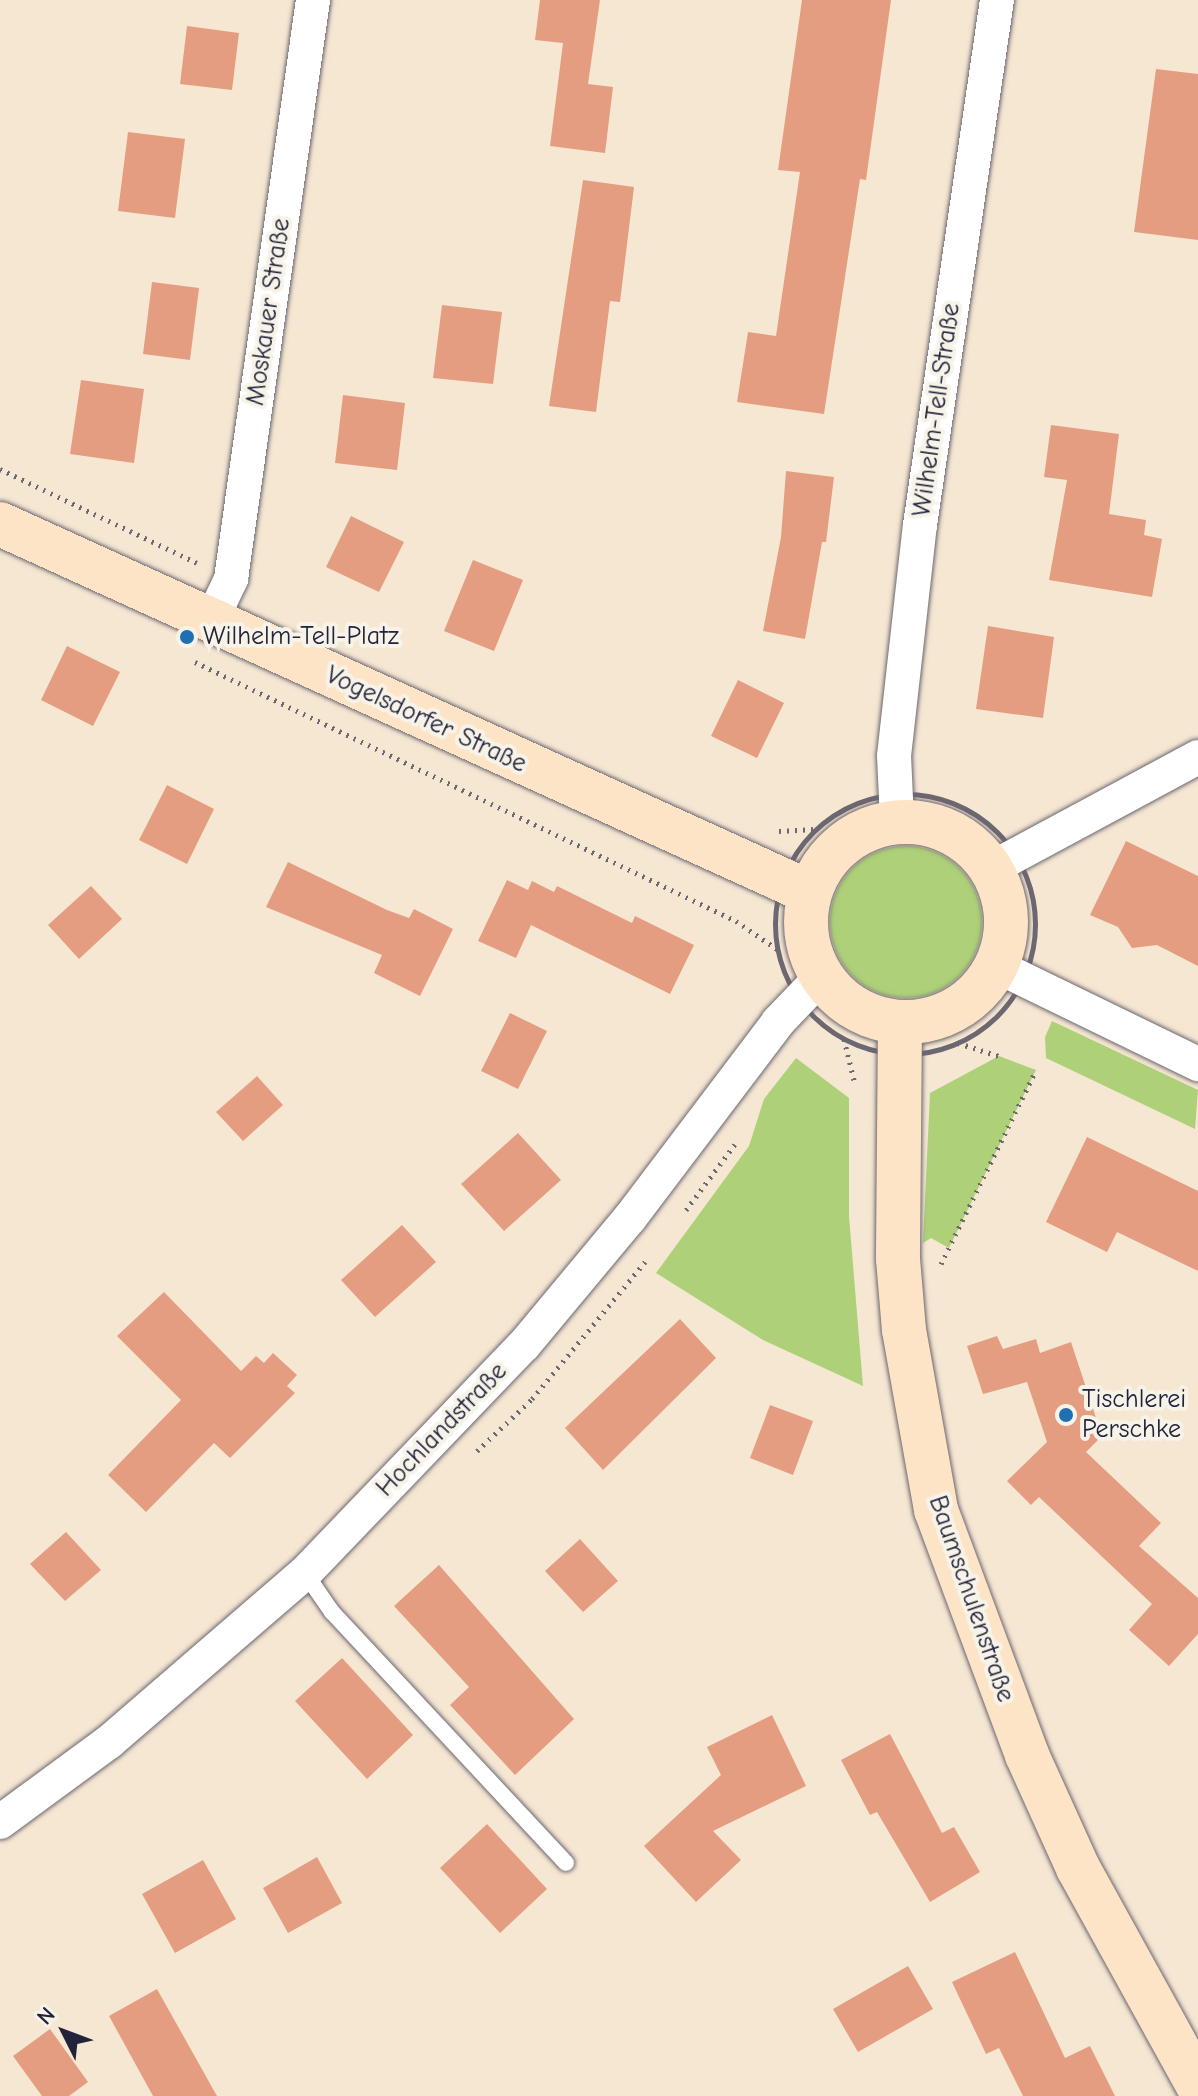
<!DOCTYPE html>
<meta charset="utf-8">
<style>
body{margin:0}
#map{position:relative;width:1198px;height:2096px;overflow:hidden;background:#f6e7d3;font-family:"Comic Neue",sans-serif}
div>[style]{position:absolute}
.green>*{inset:0;background:#aed079}
.round{border-radius:50%}
.building>*{inset:0;background:#e49d80}
.path>*{height:5px;margin-top:-2.5px;transform-origin:0;background:repeating-linear-gradient(90deg,#6c6770 0 2px,transparent 0 8px)}
.path>.ring{margin:-2.5px;padding:0;box-sizing:content-box;background:none;border:5px solid #6c6770;border-radius:50%}
.roads{filter:drop-shadow(0 0 2px #6c6770) drop-shadow(0 0 2px #6c6770)}
.lane>*{height:16px;margin:-8px;padding:0 8px;transform-origin:8px;border-radius:8px;background:#fff}
.street>*{height:34px;margin:-17px;padding:0 17px;transform-origin:17px;border-radius:17px;background:#fff}
.secondary>*{height:44px;margin:-22px;padding:0 22px;transform-origin:22px;border-radius:22px;background:#fee4c6}
.secondary>.ring{margin:-22px;padding:0;box-sizing:content-box;background:none;border:44px solid #fee4c6;border-radius:50%}
.dots>*{width:22px;height:22px;translate:-50% -50%;box-sizing:border-box;border:4px solid #f7f3e8;border-radius:50%}
span{translate:-50% -50%;white-space:nowrap;text-align:center;line-height:1.15;-webkit-text-stroke:8px #f7f3e8;paint-order:stroke}
.street-label{font-size:26px;color:#22223b}
.poi-label{font-size:26px;color:#22223b}
.left{translate:0 -50%;text-align:left}
.north{position:absolute;left:24px;top:1992px;width:80px;height:80px;-webkit-text-stroke:6px #f7f3e8;paint-order:stroke;rotate:312deg;font-size:22px;font-weight:700;line-height:32px;text-align:center;color:#22223b}
.north::after{content:'';display:block;margin:auto;width:28px;height:36px;background:#22223b;clip-path:polygon(50% 0,100% 100%,50% 72%,0 100%)}
</style>
<div id="map">
<div class="green">
<div class="round" style="left:830px;top:846px;width:152px;height:152px"></div>
<div style="clip-path:polygon(1052px 1021px,1198px 1090px,1195px 1129px,1046px 1058px,1045px 1037px)"></div>
<div style="clip-path:polygon(999px 1056px,1036px 1070px,949px 1248px,931px 1238px,923px 1243px,930px 1093px)"></div>
<div style="clip-path:polygon(796px 1058px,849px 1098px,849px 1216px,863px 1386px,763px 1340px,656px 1273px,749px 1146px,764px 1099px)"></div>
</div>
<div class="building">
<div style="clip-path:polygon(540px 0,600px 0,588px 84px,613px 87px,605px 153px,550px 146px,563px 43px,535px 40px)"></div>
<div style="clip-path:polygon(802px 0,891px 0,866px 180px,860px 179px,824px 414px,737px 402px,748px 332px,776px 336px,800px 172px,778px 170px)"></div>
<div style="clip-path:polygon(187px 26px,239px 33px,232px 90px,180px 84px)"></div>
<div style="clip-path:polygon(1156px 69px,1198px 74px,1198px 240px,1134px 232px)"></div>
<div style="clip-path:polygon(128px 132px,185px 139px,175px 218px,118px 211px)"></div>
<div style="clip-path:polygon(583px 180px,634px 187px,620px 302px,610px 301px,596px 412px,549px 406px)"></div>
<div style="clip-path:polygon(152px 282px,199px 288px,190px 360px,143px 354px)"></div>
<div style="clip-path:polygon(442px 305px,502px 312px,493px 384px,433px 378px)"></div>
<div style="clip-path:polygon(81px 380px,144px 389px,134px 463px,70px 454px)"></div>
<div style="clip-path:polygon(343px 395px,405px 403px,397px 470px,335px 463px)"></div>
<div style="clip-path:polygon(1051px 425px,1119px 434px,1109px 514px,1146px 520px,1144px 535px,1162px 539px,1152px 597px,1049px 580px,1067px 480px,1044px 477px)"></div>
<div style="clip-path:polygon(786px 471px,834px 477px,826px 542px,822px 542px,805px 639px,763px 631px,781px 537px)"></div>
<div style="clip-path:polygon(351px 516px,404px 542px,379px 592px,326px 567px)"></div>
<div style="clip-path:polygon(473px 560px,523px 580px,494px 651px,444px 631px)"></div>
<div style="clip-path:polygon(988px 626px,1054px 637px,1043px 718px,976px 709px)"></div>
<div style="clip-path:polygon(67px 646px,120px 672px,93px 726px,41px 700px)"></div>
<div style="clip-path:polygon(738px 680px,784px 703px,757px 758px,711px 736px)"></div>
<div style="clip-path:polygon(167px 785px,214px 809px,187px 864px,139px 840px)"></div>
<div style="clip-path:polygon(1126px 841px,1198px 876px,1198px 966px,1157px 945px,1132px 948px,1118px 927px,1090px 915px)"></div>
<div style="clip-path:polygon(288px 862px,387px 910px,409px 918px,414px 909px,453px 929px,420px 996px,374px 973px,382px 955px,266px 907px)"></div>
<div style="clip-path:polygon(507px 880px,528px 890px,532px 881px,554px 892px,557px 886px,632px 923px,635px 916px,694px 945px,670px 994px,531px 925px,516px 958px,478px 941px)"></div>
<div style="clip-path:polygon(91px 886px,122px 919px,79px 959px,48px 925px)"></div>
<div style="clip-path:polygon(510px 1013px,547px 1031px,518px 1089px,481px 1071px)"></div>
<div style="clip-path:polygon(257px 1076px,283px 1105px,243px 1141px,216px 1112px)"></div>
<div style="clip-path:polygon(518px 1133px,561px 1180px,504px 1231px,461px 1184px)"></div>
<div style="clip-path:polygon(1087px 1137px,1198px 1191px,1198px 1271px,1117px 1232px,1107px 1252px,1046px 1222px)"></div>
<div style="clip-path:polygon(402px 1225px,436px 1262px,375px 1317px,341px 1280px)"></div>
<div style="clip-path:polygon(164px 1292px,241px 1371px,256px 1356px,264px 1363px,273px 1353px,297px 1375px,287px 1386px,295px 1393px,230px 1458px,214px 1443px,146px 1512px,108px 1475px,181px 1400px,117px 1336px)"></div>
<div style="clip-path:polygon(680px 1319px,716px 1358px,603px 1470px,565px 1428px)"></div>
<div style="clip-path:polygon(997px 1336px,1003px 1349px,1036px 1339px,1040px 1353px,1071px 1342px,1102px 1436px,1086px 1452px,1161px 1523px,1139px 1546px,1198px 1598px,1198px 1634px,1169px 1666px,1129px 1630px,1152px 1604px,1039px 1497px,1031px 1505px,1007px 1481px,1047px 1442px,1027px 1382px,983px 1394px,967px 1346px)"></div>
<div style="clip-path:polygon(770px 1405px,813px 1421px,793px 1475px,750px 1458px)"></div>
<div style="clip-path:polygon(66px 1532px,101px 1570px,65px 1601px,30px 1564px)"></div>
<div style="clip-path:polygon(580px 1539px,618px 1581px,583px 1612px,545px 1571px)"></div>
<div style="clip-path:polygon(439px 1565px,574px 1719px,515px 1775px,450px 1705px,469px 1687px,394px 1606px)"></div>
<div style="clip-path:polygon(342px 1658px,413px 1735px,367px 1779px,295px 1701px)"></div>
<div style="clip-path:polygon(772px 1715px,806px 1786px,713px 1831px,741px 1860px,696px 1902px,644px 1846px,721px 1775px,707px 1747px)"></div>
<div style="clip-path:polygon(890px 1734px,942px 1833px,954px 1827px,980px 1872px,930px 1902px,877px 1812px,870px 1815px,841px 1760px)"></div>
<div style="clip-path:polygon(487px 1824px,547px 1889px,500px 1933px,440px 1868px)"></div>
<div style="clip-path:polygon(317px 1857px,342px 1903px,288px 1933px,263px 1888px)"></div>
<div style="clip-path:polygon(203px 1860px,236px 1919px,175px 1953px,142px 1894px)"></div>
<div style="clip-path:polygon(1015px 1952px,1065px 2058px,1090px 2046px,1115px 2096px,1023px 2096px,999px 2048px,986px 2054px,952px 1982px)"></div>
<div style="clip-path:polygon(908px 1966px,933px 2009px,858px 2052px,833px 2009px)"></div>
<div style="clip-path:polygon(157px 1989px,217px 2096px,153px 2096px,109px 2016px)"></div>
<div style="clip-path:polygon(50px 2029px,88px 2082px,69px 2096px,42px 2096px,13px 2056px)"></div>
</div>
<div class="path">
<div style="left:0;top:469px;width:218px;rotate:25.5deg"></div>
<div style="left:195px;top:662px;width:600px;rotate:25.58deg"></div>
<div style="left:736px;top:921px;width:50px;rotate:34.3deg"></div>
<div class="ring" style="left:775px;top:794px;width:255px;height:255px"></div>
<div style="left:779px;top:831px;width:36px;rotate:-3deg"></div>
<div style="left:844px;top:1039px;width:46px;rotate:76.3deg"></div>
<div style="left:958px;top:1043px;width:43px;rotate:17.6deg"></div>
<div style="left:686px;top:1210px;width:82px;rotate:-53.4deg"></div>
<div style="left:941px;top:1264px;width:216px;rotate:-63.9deg"></div>
<div style="left:477px;top:1451px;width:76px;rotate:-43.4deg"></div>
<div style="left:532px;top:1399px;width:178px;rotate:-50.5deg"></div>
</div>
<div class="roads">
<div class="lane">
<div style="left:305px;top:1573px;width:47px;rotate:55.3deg"></div>
<div style="left:332px;top:1612px;width:343px;rotate:47deg"></div>
</div>
<div class="street">
<div style="left:211px;top:621px;width:47px;rotate:-64.5deg"></div>
<div style="left:231px;top:579px;width:585px;rotate:-81.94deg"></div>
<div style="left:897px;top:821px;width:65px;rotate:-92.6deg"></div>
<div style="left:894px;top:756px;width:232px;rotate:-83.6deg"></div>
<div style="left:920px;top:525px;width:531px;rotate:-81.66deg"></div>
<div style="left:992px;top:868px;width:234px;rotate:-28.3deg"></div>
<div style="left:996px;top:966px;width:225px;rotate:25.9deg"></div>
<div style="left:0;top:1822px;width:135px;rotate:-36.3deg"></div>
<div style="left:109px;top:1742px;width:259px;rotate:-40.8deg"></div>
<div style="left:305px;top:1573px;width:316px;rotate:-46.2deg"></div>
<div style="left:524px;top:1345px;width:165px;rotate:-50.2deg"></div>
<div style="left:630px;top:1218px;width:246px;rotate:-52.9deg"></div>
<div style="left:778px;top:1022px;width:62px;rotate:-46.3deg"></div>
</div>
<div class="secondary">
<div style="left:0;top:524px;width:889px;rotate:24.46deg"></div>
<div class="ring" style="left:806px;top:822px;width:156px;height:156px"></div>
<div style="left:900px;top:1022px;width:237px;rotate:90.5deg"></div>
<div style="left:898px;top:1259px;width:71px;rotate:85.2deg"></div>
<div style="left:904px;top:1330px;width:183px;rotate:79.9deg"></div>
<div style="left:936px;top:1510px;width:261px;rotate:69.6deg"></div>
<div style="left:1027px;top:1755px;width:124px;rotate:65.7deg"></div>
<div style="left:1078px;top:1868px;width:248px;rotate:61.1deg"></div>
</div>
</div>
<div class="dots">
<div style="left:187px;top:637px;background:#1f6fb2"></div>
<div style="left:1066px;top:1415px;background:#1f6fb2"></div>
</div>
<div class="street-label">
<span style="left:269px;top:312px;rotate:-82deg">Moskauer Straße</span>
<span style="left:937px;top:410px;rotate:-82deg">Wilhelm-Tell-Straße</span>
<span style="left:426px;top:720px;rotate:25deg">Vogelsdorfer Straße</span>
<span style="left:442px;top:1430px;rotate:-46deg">Hochlandstraße</span>
<span style="left:971px;top:1599px;rotate:71deg">Baumschulenstraße</span>
</div>
<div class="poi-label">
<span class="left" style="left:203px;top:637px">Wilhelm-Tell-Platz</span>
<span class="left" style="left:1082px;top:1415px">Tischlerei<br>Perschke</span>
</div>
<div class="north">N</div>
</div>
